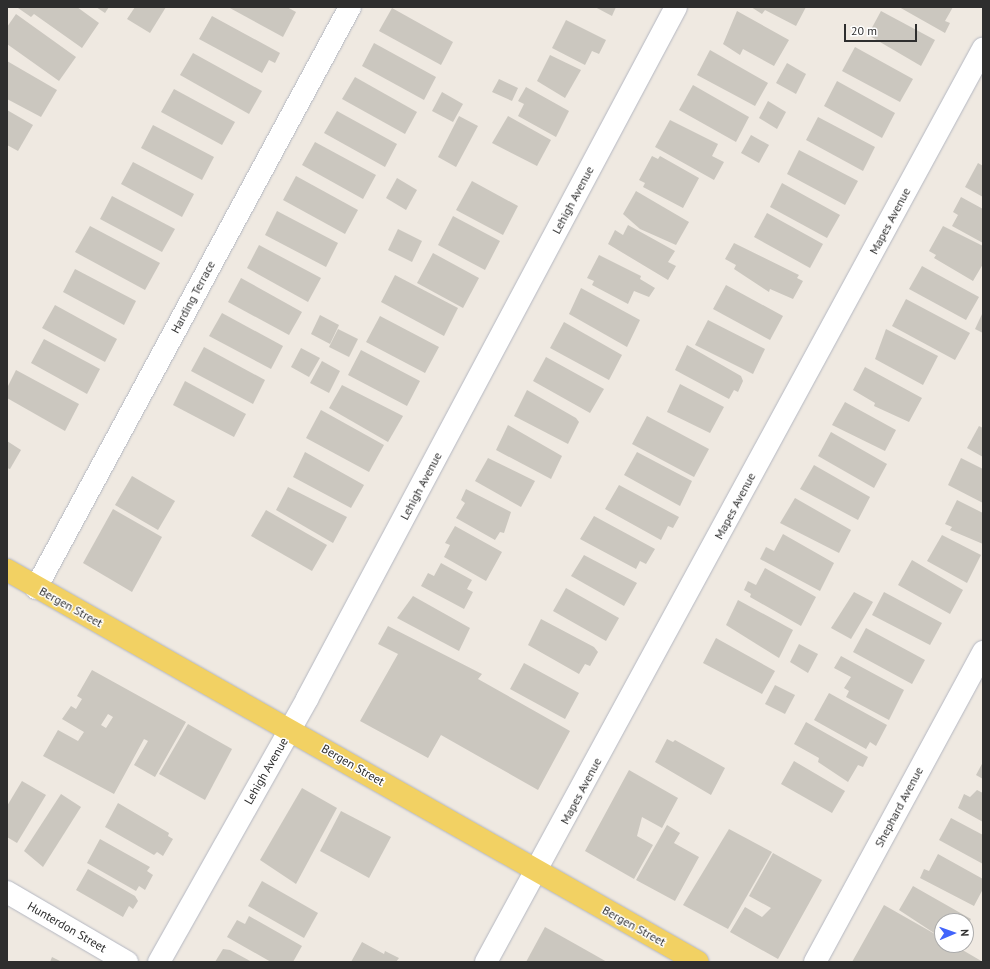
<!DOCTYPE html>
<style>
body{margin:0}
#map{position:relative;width:990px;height:969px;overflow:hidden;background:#efe9e1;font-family:"PT Sans",sans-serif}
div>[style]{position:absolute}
.building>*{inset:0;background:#cbc7bf}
.roads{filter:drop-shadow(0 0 1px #b4b7c1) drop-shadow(0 0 1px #b4b7c1)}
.minor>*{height:22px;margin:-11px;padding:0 11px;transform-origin:11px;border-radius:11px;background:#fff}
.major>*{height:22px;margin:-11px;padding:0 11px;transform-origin:11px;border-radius:11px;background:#f2d163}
span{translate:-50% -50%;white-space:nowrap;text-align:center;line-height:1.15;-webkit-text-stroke:3px #fff;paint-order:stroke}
.street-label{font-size:12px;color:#2e2e2e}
.frame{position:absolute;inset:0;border:8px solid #2e2e2e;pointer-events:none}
.north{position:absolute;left:934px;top:913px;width:40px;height:40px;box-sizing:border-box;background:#fff;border:1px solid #ababab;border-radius:50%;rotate:88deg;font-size:11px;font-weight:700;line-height:16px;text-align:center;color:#2e2e2e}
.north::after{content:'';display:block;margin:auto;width:14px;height:18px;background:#4264fb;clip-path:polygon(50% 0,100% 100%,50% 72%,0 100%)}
.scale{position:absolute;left:844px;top:24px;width:73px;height:18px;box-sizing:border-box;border:2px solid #2e2e2e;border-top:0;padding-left:5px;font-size:12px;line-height:14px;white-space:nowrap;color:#2e2e2e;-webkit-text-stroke:3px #fff;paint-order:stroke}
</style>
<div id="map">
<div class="building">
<div style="clip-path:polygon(77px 7px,99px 23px,82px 48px,34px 14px,31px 17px,18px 8px)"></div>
<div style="clip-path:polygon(96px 7px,109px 7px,105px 13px)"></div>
<div style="clip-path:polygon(135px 7px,166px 7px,150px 33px,127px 19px)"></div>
<div style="clip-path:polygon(228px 7px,287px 7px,296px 12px,283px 37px)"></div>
<div style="clip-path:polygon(595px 7px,616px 7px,612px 16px)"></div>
<div style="clip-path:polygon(751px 7px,806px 7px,796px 26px,765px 10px,762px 14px)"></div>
<div style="clip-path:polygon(899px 7px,953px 7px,945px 21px,950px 23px,945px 33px)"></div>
<div style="clip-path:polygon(392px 8px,453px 42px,441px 65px,379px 31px)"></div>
<div style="clip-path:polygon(737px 11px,789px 40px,774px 66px,743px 49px,740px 55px,723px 44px)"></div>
<div style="clip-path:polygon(881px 11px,935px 40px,921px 66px,868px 35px)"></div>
<div style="clip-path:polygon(16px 14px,76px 57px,59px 81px,7px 44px,7px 27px)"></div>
<div style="clip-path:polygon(212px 16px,280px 53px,275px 63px,269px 60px,262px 73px,199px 39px)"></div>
<div style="clip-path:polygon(566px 20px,606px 40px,599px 54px,592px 51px,585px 65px,552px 48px)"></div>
<div style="clip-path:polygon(374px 43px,436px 77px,424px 100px,362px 66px)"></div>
<div style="clip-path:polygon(855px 47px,913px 79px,900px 102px,842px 71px)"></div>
<div style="clip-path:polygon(710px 50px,768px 83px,755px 106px,697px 75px)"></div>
<div style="clip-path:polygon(193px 53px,262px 91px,249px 114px,180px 75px)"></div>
<div style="clip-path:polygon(550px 55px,581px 70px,565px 98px,537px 81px)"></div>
<div style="clip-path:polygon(7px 61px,57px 90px,41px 117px,7px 99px)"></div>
<div style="clip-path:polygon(787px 63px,806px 74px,796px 94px,776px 83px)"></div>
<div style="clip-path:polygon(355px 77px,417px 112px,405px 134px,342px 99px)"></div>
<div style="clip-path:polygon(499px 79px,518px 88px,512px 101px,492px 92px)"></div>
<div style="clip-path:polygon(837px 81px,895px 113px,882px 138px,824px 106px)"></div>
<div style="clip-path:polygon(693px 85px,749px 117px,736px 142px,679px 110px)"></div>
<div style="clip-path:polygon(526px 87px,569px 111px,556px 137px,518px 116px,524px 104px,518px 101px)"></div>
<div style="clip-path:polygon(174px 89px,235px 122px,222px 145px,161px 112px)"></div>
<div style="clip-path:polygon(442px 92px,463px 104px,453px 122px,432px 111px)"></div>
<div style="clip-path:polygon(768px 101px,786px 112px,777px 129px,759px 118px)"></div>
<div style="clip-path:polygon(7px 110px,33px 125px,18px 151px,7px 145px)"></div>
<div style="clip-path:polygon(337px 111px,397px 144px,385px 167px,324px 133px)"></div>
<div style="clip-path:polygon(459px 116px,478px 126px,456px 167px,438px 157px)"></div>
<div style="clip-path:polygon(508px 116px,551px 140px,537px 166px,492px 143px)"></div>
<div style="clip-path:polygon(818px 117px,875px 147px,863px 171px,806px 140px)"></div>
<div style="clip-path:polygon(670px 120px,718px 144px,712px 156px,724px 162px,714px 180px,655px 147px)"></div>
<div style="clip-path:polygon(153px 125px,214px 157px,202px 180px,141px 148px)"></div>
<div style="clip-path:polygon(751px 135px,769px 145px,759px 163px,741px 153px)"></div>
<div style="clip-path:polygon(315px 142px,376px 175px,363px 199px,302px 165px)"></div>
<div style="clip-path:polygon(799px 150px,858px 181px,845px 205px,787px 174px)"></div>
<div style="clip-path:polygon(652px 156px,658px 159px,660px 156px,699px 178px,683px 208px,643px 187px,645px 183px,639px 180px)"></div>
<div style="clip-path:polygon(133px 162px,194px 194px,182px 217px,121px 184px)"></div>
<div style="clip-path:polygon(978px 163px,983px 166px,983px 197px,965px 187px)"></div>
<div style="clip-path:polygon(296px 176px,358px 210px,345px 234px,283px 200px)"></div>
<div style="clip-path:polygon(397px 178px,417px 190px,406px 210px,386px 198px)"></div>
<div style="clip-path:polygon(472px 181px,518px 206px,503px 235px,456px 210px)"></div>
<div style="clip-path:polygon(782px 183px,840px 215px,827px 238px,770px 207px)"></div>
<div style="clip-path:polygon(636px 191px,689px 222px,676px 245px,640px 229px,623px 214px)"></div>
<div style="clip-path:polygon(112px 196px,175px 229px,162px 252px,100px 219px)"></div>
<div style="clip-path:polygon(961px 197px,983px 209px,983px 243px,952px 226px,958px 215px,953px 212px)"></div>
<div style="clip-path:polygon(277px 211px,338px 243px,326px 267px,265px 235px)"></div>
<div style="clip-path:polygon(767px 213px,823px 244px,810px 268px,754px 237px)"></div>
<div style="clip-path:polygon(453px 216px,500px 241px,485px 270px,438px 245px)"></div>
<div style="clip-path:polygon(628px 225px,675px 251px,668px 262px,676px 266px,668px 280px,608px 244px,615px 230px,623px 235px)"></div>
<div style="clip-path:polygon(90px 226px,160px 263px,145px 290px,75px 252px)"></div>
<div style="clip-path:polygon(943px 226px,983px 246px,983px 264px,973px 281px,934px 258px,936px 255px,929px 251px)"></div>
<div style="clip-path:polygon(398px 229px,422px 241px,412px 262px,388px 250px)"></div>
<div style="clip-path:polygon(734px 243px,799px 275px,797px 278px,803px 281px,793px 299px,770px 289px,769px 292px,734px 269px,736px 265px,725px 259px)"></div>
<div style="clip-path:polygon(259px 245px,321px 278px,308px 302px,247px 268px)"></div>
<div style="clip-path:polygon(433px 253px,479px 278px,463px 308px,417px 283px)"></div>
<div style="clip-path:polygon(599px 255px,641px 276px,640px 279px,655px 288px,649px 297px,634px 291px,628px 304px,592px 285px,594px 281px,587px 278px)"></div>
<div style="clip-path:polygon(922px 266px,979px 297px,966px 320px,909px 289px)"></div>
<div style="clip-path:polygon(75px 269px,136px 301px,124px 325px,63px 292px)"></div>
<div style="clip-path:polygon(395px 275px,458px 308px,444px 336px,381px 302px)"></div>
<div style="clip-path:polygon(241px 278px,302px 312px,289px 335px,228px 302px)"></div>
<div style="clip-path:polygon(726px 285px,783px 316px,770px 340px,713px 309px)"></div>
<div style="clip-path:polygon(581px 288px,640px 320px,627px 347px,569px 314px)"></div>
<div style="clip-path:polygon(906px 299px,970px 333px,955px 360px,892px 326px)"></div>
<div style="clip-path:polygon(55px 305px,117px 339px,105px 362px,42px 328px)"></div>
<div style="clip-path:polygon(983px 312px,983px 333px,975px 329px)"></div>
<div style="clip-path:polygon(222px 313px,283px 346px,271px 369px,209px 336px)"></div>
<div style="clip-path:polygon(320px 315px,339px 325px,330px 344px,311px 334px)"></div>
<div style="clip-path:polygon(380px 316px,439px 347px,425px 373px,366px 342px)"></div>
<div style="clip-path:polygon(708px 320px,765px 349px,753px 374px,695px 345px)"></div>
<div style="clip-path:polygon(564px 322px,622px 355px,609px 380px,550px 348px)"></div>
<div style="clip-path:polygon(338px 329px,358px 339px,349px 357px,329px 347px)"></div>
<div style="clip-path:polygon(886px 329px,938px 356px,923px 385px,875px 359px)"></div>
<div style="clip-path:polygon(44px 339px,100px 369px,87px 394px,31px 363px)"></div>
<div style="clip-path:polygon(687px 345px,741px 376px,743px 381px,738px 392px,734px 390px,729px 399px,675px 370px)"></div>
<div style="clip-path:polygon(204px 347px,265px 380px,253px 404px,191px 371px)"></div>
<div style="clip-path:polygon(301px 348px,320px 358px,309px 377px,291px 367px)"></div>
<div style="clip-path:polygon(361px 350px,420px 381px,407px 406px,348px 375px)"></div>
<div style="clip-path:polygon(546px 357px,604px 389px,590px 413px,533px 381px)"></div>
<div style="clip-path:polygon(322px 361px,340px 371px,329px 393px,310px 383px)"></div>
<div style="clip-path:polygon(865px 367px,922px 398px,909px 422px,874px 406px,875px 403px,853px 390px)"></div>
<div style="clip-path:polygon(16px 370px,79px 404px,65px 431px,7px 398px,7px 388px)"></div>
<div style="clip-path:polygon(185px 381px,246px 414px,234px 437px,173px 405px)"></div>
<div style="clip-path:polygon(680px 384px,724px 407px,710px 433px,667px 412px)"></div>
<div style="clip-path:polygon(342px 385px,403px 416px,388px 442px,329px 408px)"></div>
<div style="clip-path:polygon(527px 390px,576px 418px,579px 422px,568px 444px,514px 416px)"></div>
<div style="clip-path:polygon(845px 402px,896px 430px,885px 451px,832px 425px)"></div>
<div style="clip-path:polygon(321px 410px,384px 445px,369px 472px,306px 438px)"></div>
<div style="clip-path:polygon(647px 416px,709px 449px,694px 477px,632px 444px)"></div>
<div style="clip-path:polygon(508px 425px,562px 456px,551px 479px,496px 450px)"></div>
<div style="clip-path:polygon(979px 426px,983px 428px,983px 457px,967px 448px)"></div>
<div style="clip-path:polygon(831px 432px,887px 464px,874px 488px,818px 456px)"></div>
<div style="clip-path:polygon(7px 441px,21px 450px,10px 469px,7px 468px)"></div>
<div style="clip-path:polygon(305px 452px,364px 485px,351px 508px,293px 477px)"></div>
<div style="clip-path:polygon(637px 452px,692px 481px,680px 506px,624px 475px)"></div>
<div style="clip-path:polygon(488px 458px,535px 481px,521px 507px,475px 481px)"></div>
<div style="clip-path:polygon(961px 458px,983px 469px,983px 503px,948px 485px)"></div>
<div style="clip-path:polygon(814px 465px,870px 497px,858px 520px,800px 489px)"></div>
<div style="clip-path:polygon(132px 476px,175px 501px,158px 530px,115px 505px)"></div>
<div style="clip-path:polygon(619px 485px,679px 517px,673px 528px,668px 526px,661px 540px,605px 509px)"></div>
<div style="clip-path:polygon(288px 487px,347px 517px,333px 543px,276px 510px)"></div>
<div style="clip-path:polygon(466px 489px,511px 512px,504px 533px,500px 532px,495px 540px,456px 518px,465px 503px,461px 500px)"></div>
<div style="clip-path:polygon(795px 498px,851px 530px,839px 553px,780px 523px)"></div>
<div style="clip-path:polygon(957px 500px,983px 513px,983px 544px,950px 530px,952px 527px,945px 524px)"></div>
<div style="clip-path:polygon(113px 509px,162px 537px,132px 592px,83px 563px)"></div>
<div style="clip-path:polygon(266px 510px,327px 545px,312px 571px,251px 536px)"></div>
<div style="clip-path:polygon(594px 516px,655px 549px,646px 564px,640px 561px,636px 569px,580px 539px)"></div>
<div style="clip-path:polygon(455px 526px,502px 552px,486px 581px,444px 557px,450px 545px,445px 543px)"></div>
<div style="clip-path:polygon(783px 534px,834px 563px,820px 591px,760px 559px,766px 547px,774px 551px)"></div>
<div style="clip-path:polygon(942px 535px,981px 555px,967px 583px,927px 561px)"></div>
<div style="clip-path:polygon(584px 555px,637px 583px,624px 606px,571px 576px)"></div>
<div style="clip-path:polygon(912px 560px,963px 590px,950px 614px,898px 585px)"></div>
<div style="clip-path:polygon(441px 563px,472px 580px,467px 589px,473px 592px,464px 609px,421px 586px,428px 573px,434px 576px)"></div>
<div style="clip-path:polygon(765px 568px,816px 597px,801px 626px,750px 597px,751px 594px,744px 590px,748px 581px,756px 585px)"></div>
<div style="clip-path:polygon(566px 588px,619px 618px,606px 641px,553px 611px)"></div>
<div style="clip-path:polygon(854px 592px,873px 602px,851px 639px,831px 628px)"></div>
<div style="clip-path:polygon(884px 592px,942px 623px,930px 645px,872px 615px)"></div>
<div style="clip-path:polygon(413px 596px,470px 628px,459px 651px,397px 618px)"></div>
<div style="clip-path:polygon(738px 600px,793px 630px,779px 658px,726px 625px)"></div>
<div style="clip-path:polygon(541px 619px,594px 647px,598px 652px,590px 666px,585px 664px,579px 674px,528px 645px)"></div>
<div style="clip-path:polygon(388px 626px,482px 674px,478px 679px,570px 731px,538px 790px,441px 735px,428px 758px,360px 721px,398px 654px,378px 644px)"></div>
<div style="clip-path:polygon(866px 628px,925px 660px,912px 684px,853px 652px)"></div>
<div style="clip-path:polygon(716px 638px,775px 671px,762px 694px,703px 663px)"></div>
<div style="clip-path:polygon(799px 644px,818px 654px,808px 673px,790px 662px)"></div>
<div style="clip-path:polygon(841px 656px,904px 690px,889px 720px,846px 697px,849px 691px,844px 688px,851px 677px,834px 668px)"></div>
<div style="clip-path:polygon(524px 663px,579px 693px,565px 719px,510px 689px)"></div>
<div style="clip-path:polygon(evenodd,92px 670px,186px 722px,155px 777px,134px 765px,148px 741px,144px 739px,114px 794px,43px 756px,58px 730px,78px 741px,84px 732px,62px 719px,71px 706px,76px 709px,82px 699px,77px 696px,92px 670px,108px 714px,113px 717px,106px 728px,101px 725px,108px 714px)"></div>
<div style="clip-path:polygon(775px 685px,795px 695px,785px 714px,765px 704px)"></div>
<div style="clip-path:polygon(829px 693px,887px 725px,876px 746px,870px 742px,866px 749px,814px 720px)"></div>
<div style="clip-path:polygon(806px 722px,868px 757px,863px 767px,858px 765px,848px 782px,818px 762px,819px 758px,794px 744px)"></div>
<div style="clip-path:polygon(188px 724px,232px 749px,205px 800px,159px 774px)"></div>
<div style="clip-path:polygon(667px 739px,673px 742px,675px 740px,725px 768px,711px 795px,655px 762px)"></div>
<div style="clip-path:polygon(794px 761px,845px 791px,832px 813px,781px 784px)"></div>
<div style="clip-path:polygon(983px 762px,983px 779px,976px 775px)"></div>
<div style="clip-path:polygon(629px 770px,678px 798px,662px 828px,642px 817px,637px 836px,653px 845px,634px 879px,585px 851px)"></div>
<div style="clip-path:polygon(22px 781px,46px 795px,17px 843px,7px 837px,7px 806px)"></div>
<div style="clip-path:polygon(302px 788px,337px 808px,296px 884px,260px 860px)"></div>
<div style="clip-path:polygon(977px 790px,983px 793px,983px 822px,958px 808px,964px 794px,970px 797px)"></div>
<div style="clip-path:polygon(61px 794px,81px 807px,43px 867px,24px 851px)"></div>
<div style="clip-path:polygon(118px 803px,169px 833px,168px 836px,173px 839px,163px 856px,157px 852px,154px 855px,105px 827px)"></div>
<div style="clip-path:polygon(341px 811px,391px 837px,369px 878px,320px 851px)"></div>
<div style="clip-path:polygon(951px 818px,983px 835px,983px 864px,939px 840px)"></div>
<div style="clip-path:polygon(667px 825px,680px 833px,674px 843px,699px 857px,675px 901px,636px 880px)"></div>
<div style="clip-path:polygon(729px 829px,772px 852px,728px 929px,683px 905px)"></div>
<div style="clip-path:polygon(100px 839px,150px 867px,147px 871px,153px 875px,145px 890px,139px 886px,136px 891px,87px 863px)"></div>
<div style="clip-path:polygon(773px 853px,822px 880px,778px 959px,730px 932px,745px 907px,762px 917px,771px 908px,749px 896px)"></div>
<div style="clip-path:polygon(938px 854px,983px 879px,983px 889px,974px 906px,920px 878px,924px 869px,929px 871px)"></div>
<div style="clip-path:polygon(88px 869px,135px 896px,138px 901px,133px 909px,129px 906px,123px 917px,76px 890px)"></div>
<div style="clip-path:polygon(262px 881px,318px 913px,304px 938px,248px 906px)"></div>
<div style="clip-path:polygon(913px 886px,971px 919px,966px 928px,966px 921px,942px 921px,942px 935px,934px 933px,899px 910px)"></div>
<div style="clip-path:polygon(884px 905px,942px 938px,942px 945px,954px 945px,983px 962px,852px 962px)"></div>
<div style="clip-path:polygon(249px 916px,302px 946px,293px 962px,271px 962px,227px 937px,237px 920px,245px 924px)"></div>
<div style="clip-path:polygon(545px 927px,593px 954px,607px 962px,526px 962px)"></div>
<div style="clip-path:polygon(362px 942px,384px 954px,385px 951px,399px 958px,396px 962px,351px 962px)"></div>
<div style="clip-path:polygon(223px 949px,230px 950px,252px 962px,215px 962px)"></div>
<div style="clip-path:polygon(52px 957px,62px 962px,50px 962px)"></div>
</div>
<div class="roads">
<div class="minor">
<div style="left:36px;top:588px;width:660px;rotate:-61.61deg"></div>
<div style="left:7px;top:892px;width:139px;rotate:30.3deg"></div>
<div style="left:159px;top:962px;width:302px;rotate:-60.6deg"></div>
<div style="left:307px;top:699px;width:784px;rotate:-61.93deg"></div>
<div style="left:486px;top:962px;width:1040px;rotate:-61.44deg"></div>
<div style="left:815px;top:962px;width:353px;rotate:-61.5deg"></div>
</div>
<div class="major">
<div style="left:7px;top:570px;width:794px;rotate:29.57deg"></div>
</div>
</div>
<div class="street-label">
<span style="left:573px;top:200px;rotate:-62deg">Lehigh Avenue</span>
<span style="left:890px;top:221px;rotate:-62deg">Mapes Avenue</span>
<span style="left:193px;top:297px;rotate:-62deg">Harding Terrace</span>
<span style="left:421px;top:486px;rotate:-62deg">Lehigh Avenue</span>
<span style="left:735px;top:506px;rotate:-62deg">Mapes Avenue</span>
<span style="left:71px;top:607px;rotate:29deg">Bergen Street</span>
<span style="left:353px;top:765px;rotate:30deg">Bergen Street</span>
<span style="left:266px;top:771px;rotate:-60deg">Lehigh Avenue</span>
<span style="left:581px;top:791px;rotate:-62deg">Mapes Avenue</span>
<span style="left:899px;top:807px;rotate:-62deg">Shephard Avenue</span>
<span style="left:634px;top:926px;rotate:29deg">Bergen Street</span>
<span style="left:67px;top:927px;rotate:30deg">Hunterdon Street</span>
</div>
<div class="frame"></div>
<div class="north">N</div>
<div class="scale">20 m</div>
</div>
